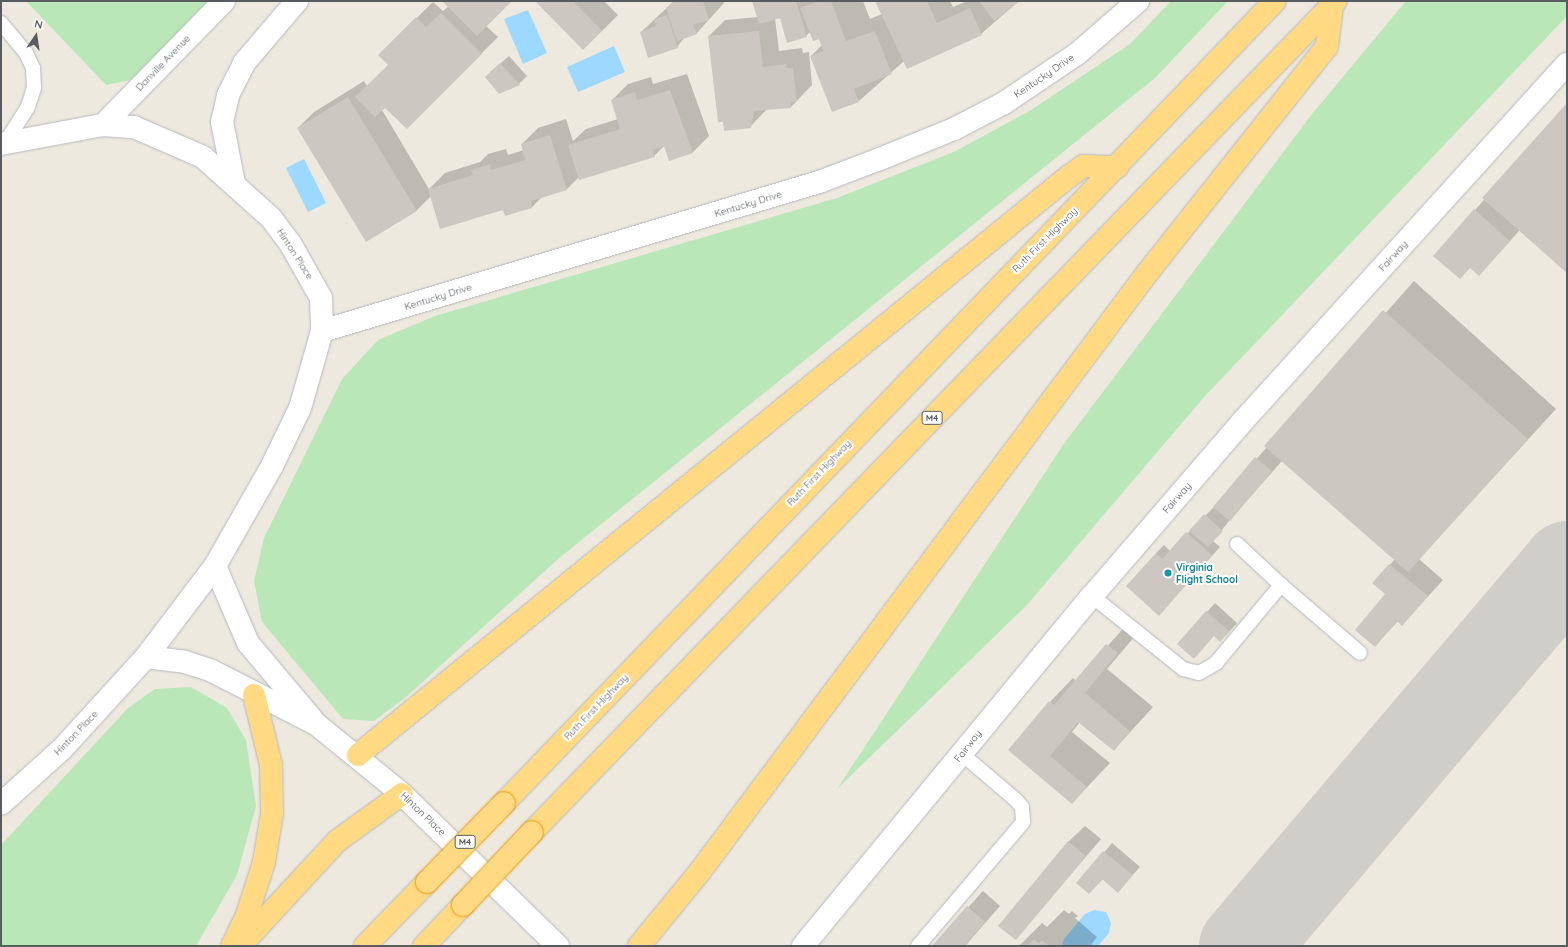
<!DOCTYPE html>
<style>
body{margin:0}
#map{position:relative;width:1568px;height:947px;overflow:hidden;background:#ede9df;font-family:Quicksand,sans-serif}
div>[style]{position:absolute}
.green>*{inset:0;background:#bae7b8}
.water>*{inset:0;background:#9cd8ff}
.shadow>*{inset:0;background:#0003}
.taxiway>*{height:89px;margin:-44.5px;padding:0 44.5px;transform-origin:44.5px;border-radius:44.5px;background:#cfcec8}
.building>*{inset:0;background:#ccc7c0}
.roads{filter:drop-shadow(0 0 1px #b5b8bd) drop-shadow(0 0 1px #b5b8bd)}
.lane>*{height:14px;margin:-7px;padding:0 7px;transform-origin:7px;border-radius:7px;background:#fff}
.street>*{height:22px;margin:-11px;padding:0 11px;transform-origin:11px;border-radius:11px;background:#fff}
.highway>*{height:22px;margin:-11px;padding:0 11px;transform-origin:11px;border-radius:11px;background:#ffda83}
.bridges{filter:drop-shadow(0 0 1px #eb9700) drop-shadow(0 0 1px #eb9700)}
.highway-bridge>*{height:22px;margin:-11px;padding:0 11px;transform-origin:11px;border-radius:11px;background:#ffda83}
.dots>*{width:11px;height:11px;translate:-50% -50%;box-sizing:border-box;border:2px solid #fff;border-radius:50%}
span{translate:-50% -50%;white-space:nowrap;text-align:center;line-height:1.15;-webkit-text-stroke:4px #fff;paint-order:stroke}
.shield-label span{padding:1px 3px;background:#fff;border:1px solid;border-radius:3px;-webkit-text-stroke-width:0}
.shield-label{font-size:9px;color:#585c61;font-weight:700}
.street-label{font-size:10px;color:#585c61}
.culture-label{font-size:10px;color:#0d838f;font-weight:700}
.left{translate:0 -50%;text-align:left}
.frame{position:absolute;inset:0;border:2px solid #585c61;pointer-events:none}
.north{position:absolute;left:16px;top:16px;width:40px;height:40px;-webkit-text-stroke:3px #fff;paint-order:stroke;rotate:13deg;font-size:11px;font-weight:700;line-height:16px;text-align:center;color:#585c61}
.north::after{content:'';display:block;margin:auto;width:14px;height:18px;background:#585c61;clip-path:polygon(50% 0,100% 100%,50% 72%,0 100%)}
</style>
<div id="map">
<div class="green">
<div style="clip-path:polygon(26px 1px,208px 1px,135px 79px,106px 85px)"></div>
<div style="clip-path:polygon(1171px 1px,1228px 1px,1155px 78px,558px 559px,405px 698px,374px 721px,343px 719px,262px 622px,254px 581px,264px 538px,342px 379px,378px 340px,435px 316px,837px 198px,956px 151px,1031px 110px,1130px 44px)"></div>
<div style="clip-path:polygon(1406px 1px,1567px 1px,1567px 16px,1205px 396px,1027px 605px,837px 789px,1063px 445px,1312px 114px)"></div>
<div style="clip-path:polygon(191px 687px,227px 708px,246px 740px,256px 806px,237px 875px,196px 946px,1px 946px,1px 845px,128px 708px,155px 689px)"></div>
</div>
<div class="water">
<div style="clip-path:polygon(528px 10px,547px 53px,523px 64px,504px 19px)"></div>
<div style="clip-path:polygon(614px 46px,625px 72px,578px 92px,567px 67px)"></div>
<div style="clip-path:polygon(304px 159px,326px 203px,308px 212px,286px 168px)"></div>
<div style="clip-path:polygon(1094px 910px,1106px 912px,1111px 923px,1109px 933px,1098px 946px,1062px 946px,1064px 939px,1085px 914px)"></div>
</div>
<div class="shadow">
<div style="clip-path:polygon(444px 1px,511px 1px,486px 26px,498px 37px,407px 128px,385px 106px,382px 110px,429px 189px,445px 173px,480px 162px,488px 154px,506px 149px,508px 155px,524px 150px,522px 144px,538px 128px,566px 119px,573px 141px,586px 129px,618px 119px,612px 100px,628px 84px,651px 77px,653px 84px,687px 74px,709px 136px,693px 152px,665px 145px,654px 156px,579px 177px,567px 189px,543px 196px,532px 207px,505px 215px,503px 208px,431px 196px,416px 211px,298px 128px,314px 112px,364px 81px,367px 86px,389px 65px,379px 55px,433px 2px,443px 11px,449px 6px)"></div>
<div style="clip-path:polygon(536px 1px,604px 1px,618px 15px,602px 31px)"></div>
<div style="clip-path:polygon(674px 1px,724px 1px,724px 3px,696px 34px,685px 37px,677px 47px,641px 32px)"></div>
<div style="clip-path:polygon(753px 1px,863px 1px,870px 19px,882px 14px,876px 1px,950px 1px,953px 7px,967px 1px,1019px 1px,981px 34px,904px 61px,859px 101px,811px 56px,822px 45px,819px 38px,810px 32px,806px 36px,780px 17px,775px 18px,779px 51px,802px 48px,803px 53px,809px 52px,812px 85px,791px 107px,767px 109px,750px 127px,709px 36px,725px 20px,758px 17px)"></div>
<div style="clip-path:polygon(509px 56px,527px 76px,519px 84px,494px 69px)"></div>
<div style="clip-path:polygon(1567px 105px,1567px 272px,1520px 230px,1479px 275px,1475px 210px)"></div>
<div style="clip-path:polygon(1414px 281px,1556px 409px,1419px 559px,1443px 580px,1402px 625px,1398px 621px,1375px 646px,1387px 594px,1374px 583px,1395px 559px,1282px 461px,1229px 521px,1213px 541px,1220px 547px,1167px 606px,1156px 553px,1164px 545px,1170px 551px,1214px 507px)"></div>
<div style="clip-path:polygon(1215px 603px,1237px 623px,1228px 633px,1220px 641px,1214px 635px,1178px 644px)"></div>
<div style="clip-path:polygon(1130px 621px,1141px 629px,1107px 669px,1153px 707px,1114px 750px,1080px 722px,1072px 732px,1110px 763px,1072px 803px,1009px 750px,1050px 702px,1073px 678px,1076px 681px)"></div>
<div style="clip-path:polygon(1085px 826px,1101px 839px,1016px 939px,1068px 842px)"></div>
<div style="clip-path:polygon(1112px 843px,1140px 867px,1118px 891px,1103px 879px,1089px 893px,1078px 883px)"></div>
<div style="clip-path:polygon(983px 891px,1000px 906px,965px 946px,933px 946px)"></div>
<div style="clip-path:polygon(1064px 910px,1069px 914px,1072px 911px,1078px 916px,1075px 918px,1097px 937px,1090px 946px,1019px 946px,1042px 923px,1047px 927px)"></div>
</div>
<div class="taxiway">
<div style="left:1243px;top:946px;width:500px;rotate:-49.62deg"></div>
</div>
<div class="building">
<div style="clip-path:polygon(442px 1px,512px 1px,477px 36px)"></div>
<div style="clip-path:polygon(535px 1px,573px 1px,602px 31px,583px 50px)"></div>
<div style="clip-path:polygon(674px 1px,703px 1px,709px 20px,693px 25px,697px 34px,677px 41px,666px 8px)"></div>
<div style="clip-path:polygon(752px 1px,796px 1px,807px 37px,787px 43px,780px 18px,759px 24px)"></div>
<div style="clip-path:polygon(819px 1px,831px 1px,846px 41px,875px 31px,892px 74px,854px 89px,859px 102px,832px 112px,810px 56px,823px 51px,819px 39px,813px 41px,800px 8px)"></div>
<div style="clip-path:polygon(875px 1px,927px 1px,937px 23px,970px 8px,982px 35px,907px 69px)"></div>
<div style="clip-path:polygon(979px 1px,1020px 1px,994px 21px)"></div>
<div style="clip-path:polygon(441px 13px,482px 54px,407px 129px,385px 108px,375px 117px,355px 97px,388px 65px,378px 55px,416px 17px,426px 27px)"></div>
<div style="clip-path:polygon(667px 15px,678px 48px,648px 58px,640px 32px,656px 26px,654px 19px)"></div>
<div style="clip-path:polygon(759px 31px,763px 67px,786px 64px,787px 68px,793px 68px,797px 102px,791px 102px,791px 108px,754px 111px,751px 128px,724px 131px,723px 122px,718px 122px,708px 36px)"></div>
<div style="clip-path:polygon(500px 63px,520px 85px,499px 94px,485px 77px)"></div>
<div style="clip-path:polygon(670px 90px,693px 153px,669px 161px,664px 146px,653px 150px,655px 157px,579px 180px,568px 145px,620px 129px,611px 100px,635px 92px,637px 100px)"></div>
<div style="clip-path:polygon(348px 97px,417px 211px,366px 242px,297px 128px)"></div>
<div style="clip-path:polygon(1567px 103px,1567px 273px,1482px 198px)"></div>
<div style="clip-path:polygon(550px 135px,567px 190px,531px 201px,532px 208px,505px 216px,503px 210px,440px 229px,428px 189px,473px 175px,471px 170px,490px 164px,491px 170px,525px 160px,521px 144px)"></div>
<div style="clip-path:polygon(1474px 209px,1510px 241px,1479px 276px,1470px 268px,1460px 279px,1433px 256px)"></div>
<div style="clip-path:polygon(1383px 310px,1528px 439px,1408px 572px,1264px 446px)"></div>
<div style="clip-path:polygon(1255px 457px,1272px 471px,1230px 521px,1213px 507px)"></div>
<div style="clip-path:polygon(1204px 514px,1223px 531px,1208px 547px,1189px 531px)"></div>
<div style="clip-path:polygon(1186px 532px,1212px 555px,1159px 616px,1126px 586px,1156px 553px,1162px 559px)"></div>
<div style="clip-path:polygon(1389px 564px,1428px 596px,1402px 626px,1397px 621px,1375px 647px,1355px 630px,1385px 594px,1372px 583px)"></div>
<div style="clip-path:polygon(1206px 611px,1229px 631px,1220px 642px,1214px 636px,1194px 659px,1177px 644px)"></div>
<div style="clip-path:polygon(1106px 644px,1118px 653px,1085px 693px,1130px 731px,1114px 751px,1078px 722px,1050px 756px,1087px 787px,1072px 804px,1008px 750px,1049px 701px,1054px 705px)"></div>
<div style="clip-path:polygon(1068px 841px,1086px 856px,1016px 940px,998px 926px)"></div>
<div style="clip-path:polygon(1103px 851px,1133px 875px,1118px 893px,1102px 879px,1089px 894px,1076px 883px)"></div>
<div style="clip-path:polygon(967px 906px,985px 922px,964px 946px,932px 946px)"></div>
<div style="clip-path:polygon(1034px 939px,1039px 943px,1042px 940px,1049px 946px,1027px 946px)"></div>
</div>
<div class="roads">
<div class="lane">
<div style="left:1px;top:23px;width:39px;rotate:50deg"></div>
<div style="left:26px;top:53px;width:17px;rotate:65deg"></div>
<div style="left:33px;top:68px;width:20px;rotate:87deg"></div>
<div style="left:34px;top:88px;width:20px;rotate:108deg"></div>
<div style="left:28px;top:107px;width:43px;rotate:122.6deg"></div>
<div style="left:1281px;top:585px;width:104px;rotate:40.7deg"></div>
<div style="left:1092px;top:596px;width:117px;rotate:38.7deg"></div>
<div style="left:1183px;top:669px;width:16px;rotate:14deg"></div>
<div style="left:1199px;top:673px;width:20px;rotate:-30deg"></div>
<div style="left:1216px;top:663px;width:102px;rotate:-50.2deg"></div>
<div style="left:1281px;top:585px;width:60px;rotate:-137deg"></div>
<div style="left:918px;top:946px;width:162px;rotate:-49.7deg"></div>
<div style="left:1023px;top:822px;width:15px;rotate:-94deg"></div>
<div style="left:1022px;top:807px;width:9px;rotate:-131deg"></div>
<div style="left:1016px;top:800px;width:71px;rotate:-139.6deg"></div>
</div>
<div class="street">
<div style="left:103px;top:125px;width:173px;rotate:-45.7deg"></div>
<div style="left:1px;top:144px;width:104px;rotate:-10.6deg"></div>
<div style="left:103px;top:125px;width:31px;rotate:4deg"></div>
<div style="left:134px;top:127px;width:75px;rotate:23.5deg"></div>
<div style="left:203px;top:157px;width:91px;rotate:41.9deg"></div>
<div style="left:271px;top:218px;width:31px;rotate:53deg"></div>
<div style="left:290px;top:243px;width:63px;rotate:60.6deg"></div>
<div style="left:321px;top:298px;width:33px;rotate:88deg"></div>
<div style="left:322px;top:331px;width:80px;rotate:105.9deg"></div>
<div style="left:300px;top:408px;width:64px;rotate:115.8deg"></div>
<div style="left:272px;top:466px;width:115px;rotate:119.7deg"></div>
<div style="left:215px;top:566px;width:114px;rotate:127.2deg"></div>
<div style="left:146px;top:657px;width:125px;rotate:132.4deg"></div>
<div style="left:62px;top:749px;width:82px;rotate:138deg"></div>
<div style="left:234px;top:183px;width:62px;rotate:-101.1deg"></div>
<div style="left:222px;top:122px;width:28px;rotate:-77deg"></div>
<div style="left:228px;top:95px;width:36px;rotate:-63deg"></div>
<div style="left:244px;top:63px;width:82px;rotate:-49.5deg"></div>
<div style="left:322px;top:331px;width:519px;rotate:-16.69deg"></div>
<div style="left:819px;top:182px;width:65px;rotate:-20.7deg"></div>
<div style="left:880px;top:159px;width:80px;rotate:-22.1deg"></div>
<div style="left:954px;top:129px;width:56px;rotate:-27.5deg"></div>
<div style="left:1004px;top:103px;width:88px;rotate:-33.9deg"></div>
<div style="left:1077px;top:54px;width:81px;rotate:-41deg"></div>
<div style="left:215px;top:566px;width:84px;rotate:66.8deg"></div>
<div style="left:248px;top:643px;width:99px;rotate:49.9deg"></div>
<div style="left:146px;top:657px;width:39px;rotate:7deg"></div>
<div style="left:185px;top:662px;width:28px;rotate:18deg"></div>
<div style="left:212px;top:671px;width:117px;rotate:27deg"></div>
<div style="left:316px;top:724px;width:111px;rotate:39.1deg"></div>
<div style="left:402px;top:794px;width:218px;rotate:44.3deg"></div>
<div style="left:803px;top:946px;width:454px;rotate:-50.5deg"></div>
<div style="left:1092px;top:596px;width:231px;rotate:-49.2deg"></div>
<div style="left:1243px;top:421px;width:482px;rotate:-47.8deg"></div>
</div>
<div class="highway">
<div style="left:358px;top:755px;width:916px;rotate:-39.15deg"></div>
<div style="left:1068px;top:177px;width:19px;rotate:-35deg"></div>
<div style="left:1084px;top:166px;width:33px;rotate:2deg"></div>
<div style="left:504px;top:803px;width:1112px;rotate:-46.13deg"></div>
<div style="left:532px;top:832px;width:1156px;rotate:-45.95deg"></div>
<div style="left:242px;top:944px;width:140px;rotate:-47.3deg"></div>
<div style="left:337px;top:841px;width:80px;rotate:-35.9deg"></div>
<div style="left:232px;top:946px;width:34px;rotate:-64deg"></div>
<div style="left:247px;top:915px;width:56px;rotate:-72.2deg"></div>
<div style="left:264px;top:862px;width:50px;rotate:-80.7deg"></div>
<div style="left:272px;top:813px;width:48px;rotate:-91.2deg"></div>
<div style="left:271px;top:765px;width:72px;rotate:-103.7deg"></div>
<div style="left:365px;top:946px;width:89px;rotate:-45.9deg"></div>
<div style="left:424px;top:946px;width:57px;rotate:-46.4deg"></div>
<div style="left:639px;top:946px;width:93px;rotate:-50.7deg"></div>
<div style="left:698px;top:874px;width:752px;rotate:-53.22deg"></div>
<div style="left:1148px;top:272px;width:288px;rotate:-51.6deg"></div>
<div style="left:1327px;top:46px;width:41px;rotate:-83deg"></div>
</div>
</div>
<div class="bridges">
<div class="highway-bridge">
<div style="left:427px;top:882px;width:110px;rotate:-45.7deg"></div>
<div style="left:463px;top:905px;width:100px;rotate:-46.6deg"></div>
</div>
</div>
<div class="dots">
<div style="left:1168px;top:573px;background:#0f9aa8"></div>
</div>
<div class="shield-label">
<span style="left:932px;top:418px">M4</span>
<span style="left:465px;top:842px">M4</span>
</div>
<div class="street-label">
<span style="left:163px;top:63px;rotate:-46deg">Danville Avenue</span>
<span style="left:1044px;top:76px;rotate:-34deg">Kentucky Drive</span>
<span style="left:748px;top:204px;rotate:-17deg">Kentucky Drive</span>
<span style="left:1045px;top:240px;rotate:-45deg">Ruth First Highway</span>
<span style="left:295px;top:254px;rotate:57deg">Hinton Place</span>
<span style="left:1393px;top:256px;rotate:-48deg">Fairway</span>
<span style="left:438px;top:297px;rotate:-17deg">Kentucky Drive</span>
<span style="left:819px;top:473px;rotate:-46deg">Ruth First Highway</span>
<span style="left:1177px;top:498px;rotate:-49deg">Fairway</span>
<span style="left:596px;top:707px;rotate:-46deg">Ruth First Highway</span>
<span style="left:76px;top:733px;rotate:-46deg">Hinton Place</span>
<span style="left:968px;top:746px;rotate:-52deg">Fairway</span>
<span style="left:423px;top:814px;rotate:44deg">Hinton Place</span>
</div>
<div class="culture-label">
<span class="left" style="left:1176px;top:573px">Virginia<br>Flight School</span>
</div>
<div class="frame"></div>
<div class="north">N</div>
</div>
